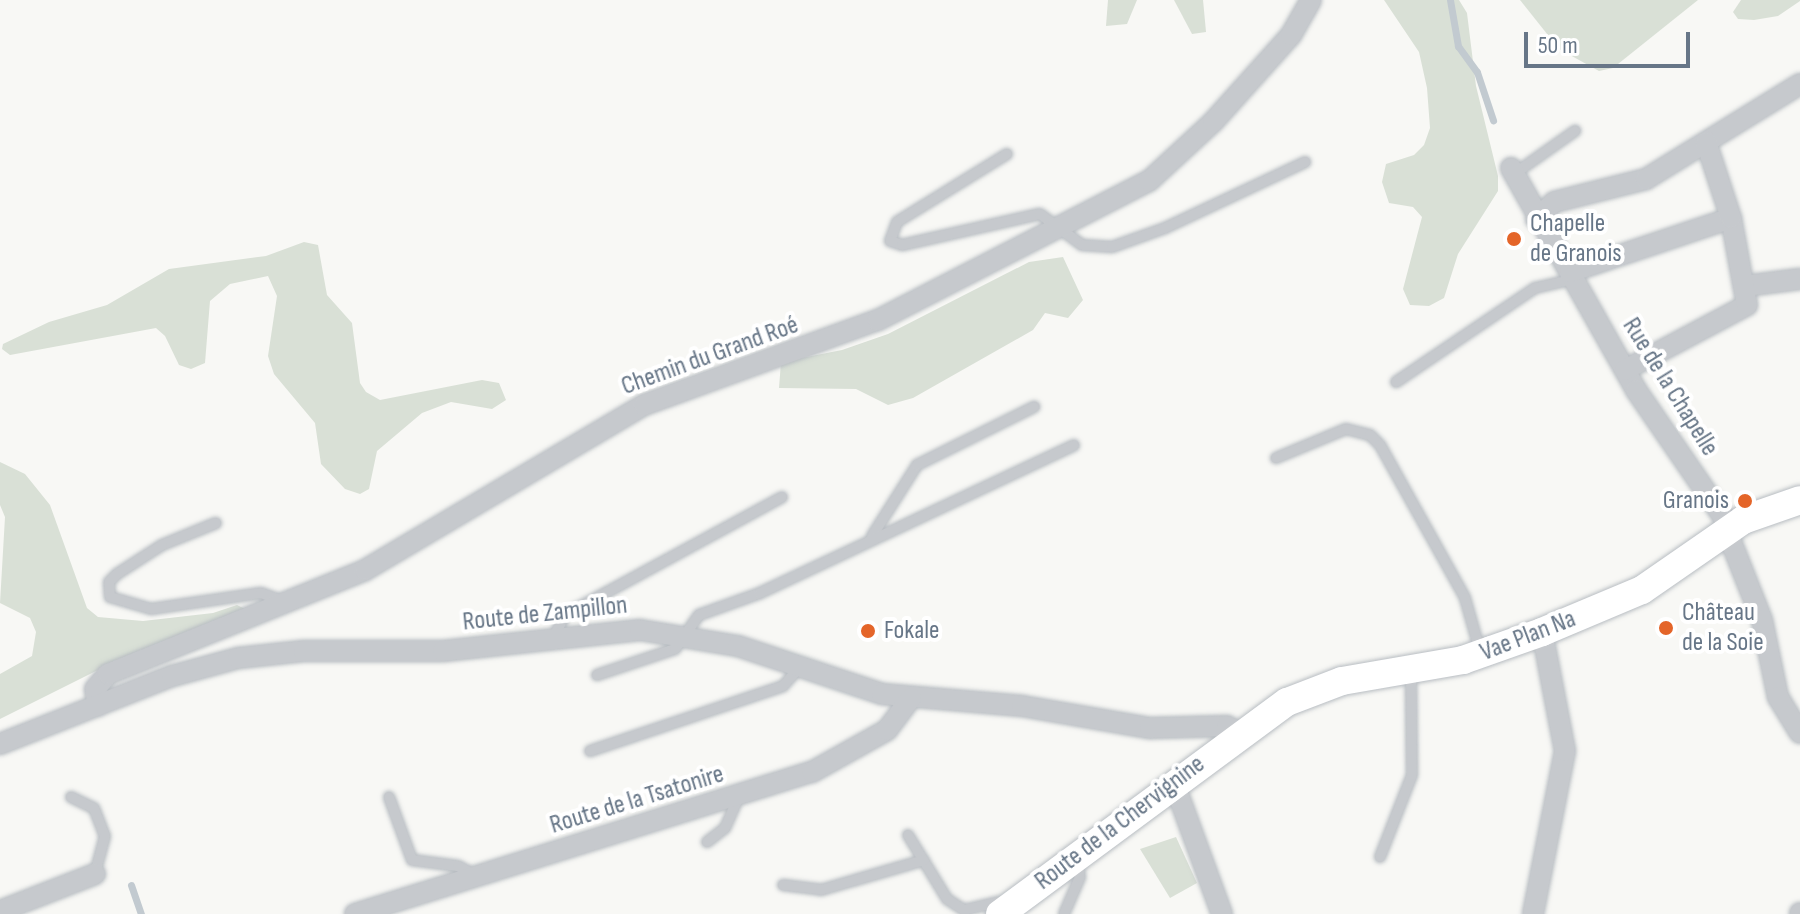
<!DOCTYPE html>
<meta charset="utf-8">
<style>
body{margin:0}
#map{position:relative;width:1800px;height:914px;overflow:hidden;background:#f8f8f5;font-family:"Sofia Sans Condensed",sans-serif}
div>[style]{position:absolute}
.green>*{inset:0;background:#d9e0d6}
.stream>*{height:7px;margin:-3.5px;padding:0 3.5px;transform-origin:3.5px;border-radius:3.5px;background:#c2cad0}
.roads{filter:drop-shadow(0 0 2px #b8bdc2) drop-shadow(0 0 2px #b8bdc2)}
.lane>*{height:10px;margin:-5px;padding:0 5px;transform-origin:5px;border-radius:5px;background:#c6c9cd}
.street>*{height:20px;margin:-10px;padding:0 10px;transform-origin:10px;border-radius:10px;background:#c6c9cd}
.secondary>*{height:28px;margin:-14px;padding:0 14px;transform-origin:14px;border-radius:14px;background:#fff}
.dots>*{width:22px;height:22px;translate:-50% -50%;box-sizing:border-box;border:4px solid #fff;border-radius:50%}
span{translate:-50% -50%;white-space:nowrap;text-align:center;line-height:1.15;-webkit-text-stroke:8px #fff;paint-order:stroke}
.poi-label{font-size:26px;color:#677687}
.left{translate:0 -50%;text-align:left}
.right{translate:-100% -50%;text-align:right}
.street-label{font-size:26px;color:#677687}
.scale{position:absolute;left:1524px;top:32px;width:166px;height:36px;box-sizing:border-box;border:4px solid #677687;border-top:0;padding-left:10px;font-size:24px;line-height:28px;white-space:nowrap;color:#677687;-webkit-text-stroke:6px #fff;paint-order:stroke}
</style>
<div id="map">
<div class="green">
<div style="clip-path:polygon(1108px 0,1137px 0,1127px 24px,1106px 26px)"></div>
<div style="clip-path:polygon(1174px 0,1203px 0,1206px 32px,1192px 34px)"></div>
<div style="clip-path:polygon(1384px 0,1459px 0,1467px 13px,1476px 86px,1498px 176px,1498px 191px,1458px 254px,1444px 298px,1429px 306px,1410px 305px,1403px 289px,1422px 217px,1413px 207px,1389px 203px,1382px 182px,1386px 164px,1414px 155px,1424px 145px,1430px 128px,1427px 88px,1419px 52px)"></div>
<div style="clip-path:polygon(1520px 0,1698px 0,1613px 68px,1599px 71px,1559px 49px)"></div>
<div style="clip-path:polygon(1741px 0,1800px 0,1800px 1px,1778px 16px,1754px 20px,1738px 19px,1733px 12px)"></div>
<div style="clip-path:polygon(304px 242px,318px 245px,327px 295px,352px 323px,360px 383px,366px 392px,380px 400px,482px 380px,499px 383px,506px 400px,492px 409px,451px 402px,422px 413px,377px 451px,369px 489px,360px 494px,345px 489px,321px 464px,315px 423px,274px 374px,268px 356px,277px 296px,268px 276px,230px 284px,210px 301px,205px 363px,191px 369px,179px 365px,165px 336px,156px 328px,10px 355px,2px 349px,3px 344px,49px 322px,107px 305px,169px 269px,266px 256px)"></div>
<div style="clip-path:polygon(1063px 257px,1083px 300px,1068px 318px,1045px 313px,1033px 330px,913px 398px,888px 405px,856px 389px,779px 388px,781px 362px,842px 350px,888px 334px,1029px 262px)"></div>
<div style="clip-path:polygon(0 462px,25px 474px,50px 505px,87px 608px,98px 617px,143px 621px,213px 613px,237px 605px,245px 609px,108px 665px,0 719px,0 674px,32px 656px,36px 632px,30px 618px,0 603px,5px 517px,0 505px)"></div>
<div style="clip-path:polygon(1176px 837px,1197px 883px,1170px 898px,1140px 849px)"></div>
</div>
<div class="stream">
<div style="left:1450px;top:0;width:47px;rotate:80.1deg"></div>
<div style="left:1458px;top:46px;width:32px;rotate:54deg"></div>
<div style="left:1477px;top:72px;width:51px;rotate:71.6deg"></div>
<div style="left:131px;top:885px;width:31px;rotate:71deg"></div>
</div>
<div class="roads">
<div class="lane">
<div style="left:1007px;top:154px;width:129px;rotate:148.3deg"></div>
<div style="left:897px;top:222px;width:20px;rotate:110deg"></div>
<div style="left:890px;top:241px;width:13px;rotate:18deg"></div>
<div style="left:902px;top:245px;width:141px;rotate:-12.7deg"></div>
<div style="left:1040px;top:214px;width:52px;rotate:36.4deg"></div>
<div style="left:1082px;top:245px;width:30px;rotate:4deg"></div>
<div style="left:1112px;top:247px;width:56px;rotate:-19.7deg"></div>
<div style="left:1165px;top:228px;width:155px;rotate:-25.2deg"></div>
<div style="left:1514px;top:174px;width:75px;rotate:-35.2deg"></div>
<div style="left:1396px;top:382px;width:168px;rotate:-34.1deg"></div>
<div style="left:1535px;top:288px;width:40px;rotate:-13deg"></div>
<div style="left:1276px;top:458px;width:76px;rotate:-22.5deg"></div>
<div style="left:1346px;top:429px;width:25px;rotate:14deg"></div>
<div style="left:1370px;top:435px;width:14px;rotate:45deg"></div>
<div style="left:1380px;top:445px;width:175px;rotate:60.9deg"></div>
<div style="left:1465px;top:598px;width:55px;rotate:74.2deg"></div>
<div style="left:216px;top:523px;width:58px;rotate:157.8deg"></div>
<div style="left:162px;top:545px;width:54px;rotate:147.2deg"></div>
<div style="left:117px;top:574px;width:11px;rotate:135deg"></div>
<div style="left:109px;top:582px;width:15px;rotate:86deg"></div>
<div style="left:110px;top:597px;width:43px;rotate:16.3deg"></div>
<div style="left:151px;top:609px;width:111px;rotate:-8.3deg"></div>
<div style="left:261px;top:593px;width:23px;rotate:20deg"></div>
<div style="left:872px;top:536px;width:84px;rotate:-57.6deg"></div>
<div style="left:917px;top:465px;width:131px;rotate:-26.4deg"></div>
<div style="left:554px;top:636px;width:24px;rotate:-62deg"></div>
<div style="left:565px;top:615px;width:247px;rotate:-28.5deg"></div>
<div style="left:597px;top:675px;width:82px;rotate:-18.4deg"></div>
<div style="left:675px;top:649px;width:42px;rotate:-54.8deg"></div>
<div style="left:699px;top:615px;width:65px;rotate:-19.8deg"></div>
<div style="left:760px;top:593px;width:347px;rotate:-25.2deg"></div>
<div style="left:590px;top:751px;width:204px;rotate:-18.6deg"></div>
<div style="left:783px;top:686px;width:24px;rotate:-48deg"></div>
<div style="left:71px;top:797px;width:25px;rotate:26deg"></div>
<div style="left:94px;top:808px;width:30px;rotate:69deg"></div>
<div style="left:105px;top:836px;width:39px;rotate:105deg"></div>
<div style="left:389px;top:797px;width:67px;rotate:69.9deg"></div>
<div style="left:412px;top:860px;width:46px;rotate:7.4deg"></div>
<div style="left:458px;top:866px;width:21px;rotate:28deg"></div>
<div style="left:908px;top:835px;width:75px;rotate:58.6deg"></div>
<div style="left:947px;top:899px;width:20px;rotate:33deg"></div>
<div style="left:964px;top:910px;width:39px;rotate:-13deg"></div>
<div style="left:707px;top:842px;width:23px;rotate:-38deg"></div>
<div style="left:725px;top:828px;width:35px;rotate:-66deg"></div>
<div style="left:1380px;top:857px;width:88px;rotate:-68.7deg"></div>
<div style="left:1412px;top:775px;width:102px;rotate:-90.6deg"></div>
<div style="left:783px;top:885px;width:38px;rotate:7deg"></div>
<div style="left:821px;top:890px;width:107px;rotate:-16.2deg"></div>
<div style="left:1064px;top:914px;width:40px;rotate:-66.6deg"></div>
<div style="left:1080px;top:877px;width:17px;rotate:-100deg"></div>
</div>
<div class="street">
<div style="left:1511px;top:168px;width:255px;rotate:60.6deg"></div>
<div style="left:1636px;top:390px;width:166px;rotate:55.5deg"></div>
<div style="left:1536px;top:219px;width:25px;rotate:-43deg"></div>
<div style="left:1554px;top:202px;width:95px;rotate:-14deg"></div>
<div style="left:1646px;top:179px;width:181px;rotate:-31.7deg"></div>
<div style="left:1570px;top:272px;width:170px;rotate:-18.5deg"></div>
<div style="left:1745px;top:286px;width:55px;rotate:-7.3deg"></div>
<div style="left:1625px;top:370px;width:138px;rotate:-28deg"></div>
<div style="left:1747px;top:305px;width:88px;rotate:-100.4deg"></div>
<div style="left:1731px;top:218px;width:80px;rotate:-108.2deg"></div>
<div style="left:1726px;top:529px;width:98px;rotate:68.4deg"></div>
<div style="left:1762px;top:620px;width:79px;rotate:78.3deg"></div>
<div style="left:1778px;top:697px;width:42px;rotate:58.6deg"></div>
<div style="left:98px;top:706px;width:17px;rotate:-100deg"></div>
<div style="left:95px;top:689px;width:20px;rotate:-49deg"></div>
<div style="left:108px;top:674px;width:277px;rotate:-22deg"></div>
<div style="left:365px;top:570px;width:324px;rotate:-30.6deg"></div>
<div style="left:644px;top:405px;width:249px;rotate:-20deg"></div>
<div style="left:878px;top:320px;width:305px;rotate:-27.2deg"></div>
<div style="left:1149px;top:181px;width:87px;rotate:-42.7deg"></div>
<div style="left:1213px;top:122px;width:117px;rotate:-48.1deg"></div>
<div style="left:1291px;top:35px;width:40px;rotate:-60.3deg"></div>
<div style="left:0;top:744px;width:185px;rotate:-21.6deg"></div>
<div style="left:172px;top:676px;width:68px;rotate:-15.3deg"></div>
<div style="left:238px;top:658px;width:66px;rotate:-6.1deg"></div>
<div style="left:304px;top:651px;width:139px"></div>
<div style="left:443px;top:651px;width:198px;rotate:-6.1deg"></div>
<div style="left:640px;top:630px;width:99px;rotate:9.3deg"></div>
<div style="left:738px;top:646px;width:152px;rotate:18.4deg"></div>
<div style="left:882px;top:694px;width:141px;rotate:4.9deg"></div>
<div style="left:1022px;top:706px;width:130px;rotate:9.8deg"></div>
<div style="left:1150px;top:728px;width:77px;rotate:-1.5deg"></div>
<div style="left:1227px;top:726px;width:15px;rotate:28deg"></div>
<div style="left:1174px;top:783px;width:140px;rotate:69.9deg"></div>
<div style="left:0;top:911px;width:102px;rotate:-21.3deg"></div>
<div style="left:355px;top:914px;width:479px;rotate:-17.3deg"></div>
<div style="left:812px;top:772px;width:86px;rotate:-29.2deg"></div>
<div style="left:887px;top:730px;width:40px;rotate:-53deg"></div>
<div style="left:1533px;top:914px;width:166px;rotate:-78.9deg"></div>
<div style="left:1565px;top:751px;width:121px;rotate:-100.9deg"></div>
<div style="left:1800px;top:914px;width:1px;rotate:-90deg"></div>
</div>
<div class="secondary">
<div style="left:1000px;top:914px;width:357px;rotate:-36.5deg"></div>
<div style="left:1287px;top:702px;width:59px;rotate:-20.9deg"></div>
<div style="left:1342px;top:681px;width:123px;rotate:-9.8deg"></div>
<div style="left:1463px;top:660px;width:84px;rotate:-19.5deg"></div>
<div style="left:1542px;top:632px;width:108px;rotate:-22.8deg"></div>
<div style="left:1642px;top:590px;width:123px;rotate:-34.7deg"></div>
<div style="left:1743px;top:520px;width:60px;rotate:-19.3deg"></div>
</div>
</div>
<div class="dots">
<div style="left:1514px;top:239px;background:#e46529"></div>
<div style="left:1745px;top:501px;background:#e46529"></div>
<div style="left:1666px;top:628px;background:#e46529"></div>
<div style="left:868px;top:631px;background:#e46529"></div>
</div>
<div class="poi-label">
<span class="left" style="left:1530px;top:239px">Chapelle<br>de Granois</span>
<span class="right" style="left:1729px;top:501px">Granois</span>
<span class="left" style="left:1682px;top:628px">Château<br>de la Soie</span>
<span class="left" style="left:884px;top:631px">Fokale</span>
</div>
<div class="street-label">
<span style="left:710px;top:356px;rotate:-20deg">Chemin du Grand Roé</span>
<span style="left:1670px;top:387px;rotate:58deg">Rue de la Chapelle</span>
<span style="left:545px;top:614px;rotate:-6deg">Route de Zampillon</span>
<span style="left:1528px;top:636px;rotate:-21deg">Vae Plan Na</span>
<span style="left:637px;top:800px;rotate:-17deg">Route de la Tsatonire</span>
<span style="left:1120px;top:823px;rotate:-37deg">Route de la Chervignine</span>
</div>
<div class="scale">50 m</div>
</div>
